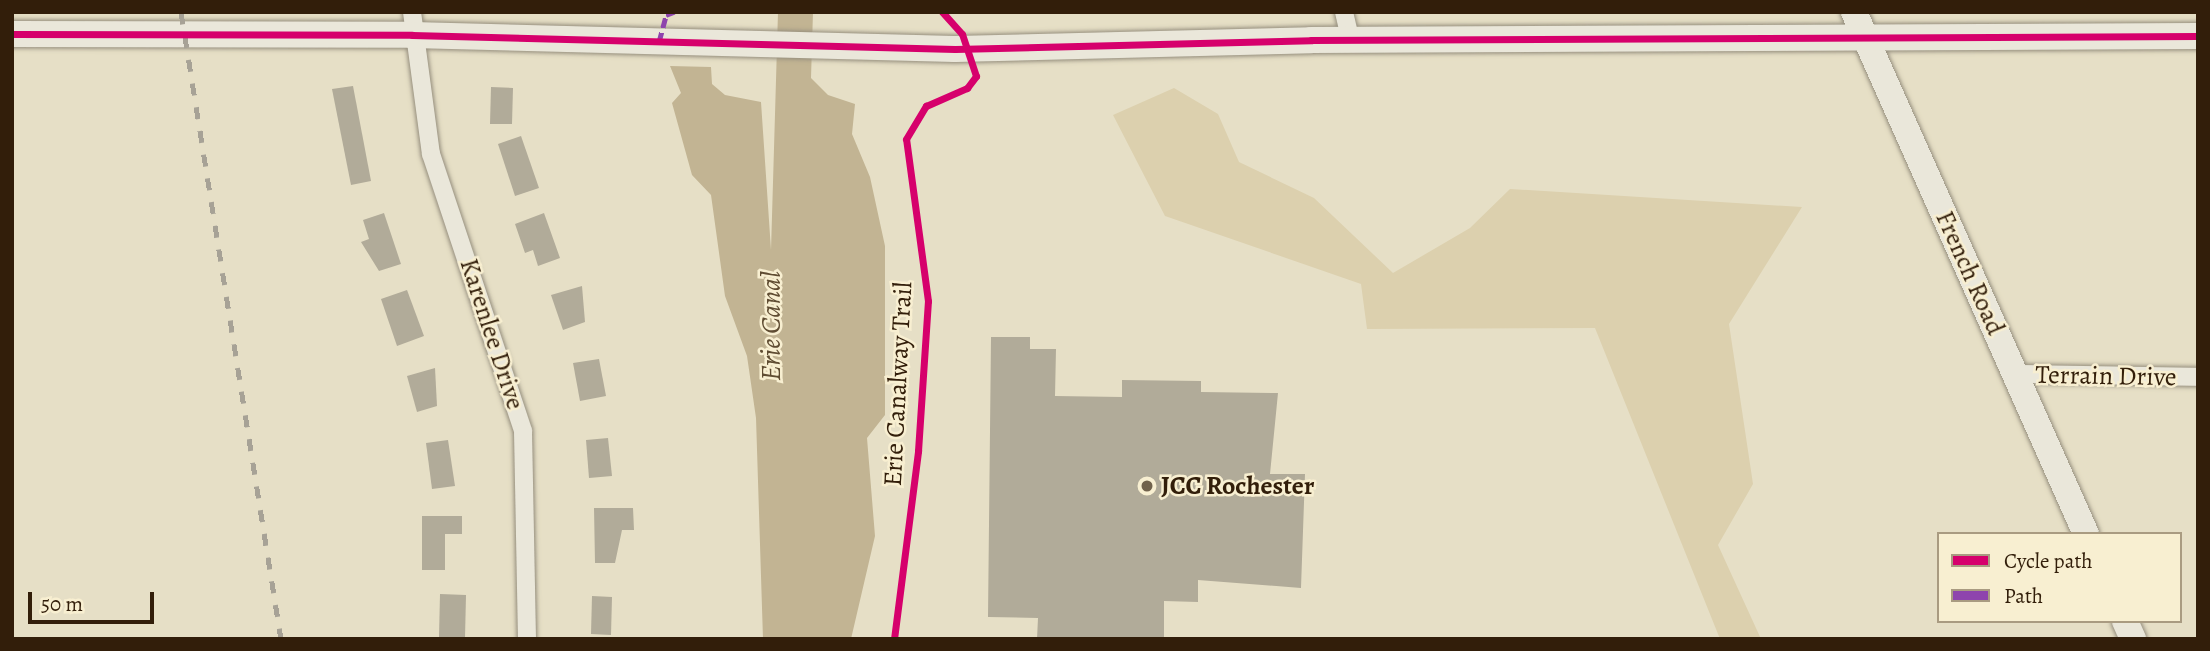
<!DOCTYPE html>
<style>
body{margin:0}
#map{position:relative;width:2210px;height:651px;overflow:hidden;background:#e6dfc6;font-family:Alegreya,serif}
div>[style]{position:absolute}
.green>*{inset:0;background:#dcd0ae}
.water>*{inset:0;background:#c2b493}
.building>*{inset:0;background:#b1ab99}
.roads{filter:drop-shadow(0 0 2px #968f7e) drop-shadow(0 0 2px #968f7e)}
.street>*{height:18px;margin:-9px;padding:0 9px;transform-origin:9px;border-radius:9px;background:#eae7da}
.secondary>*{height:26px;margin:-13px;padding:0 13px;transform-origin:13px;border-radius:13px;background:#eae7da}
.rail>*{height:5px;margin-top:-2.5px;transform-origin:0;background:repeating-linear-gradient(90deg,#a7a296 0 12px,transparent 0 24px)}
.quiet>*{height:5px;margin-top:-2.5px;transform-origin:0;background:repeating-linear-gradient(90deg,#8e44ad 0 10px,transparent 0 15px)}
.cycleway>*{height:7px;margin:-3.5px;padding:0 3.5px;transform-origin:3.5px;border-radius:3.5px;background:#d6006c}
.dots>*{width:19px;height:19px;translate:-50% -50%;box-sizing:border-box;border:4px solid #f8efd1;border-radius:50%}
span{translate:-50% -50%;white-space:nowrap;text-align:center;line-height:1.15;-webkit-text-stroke:5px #f8efd1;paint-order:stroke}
.street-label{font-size:26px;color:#321e0a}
.poi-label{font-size:26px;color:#321e0a;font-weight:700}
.left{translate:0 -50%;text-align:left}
.water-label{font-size:28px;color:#5f4c32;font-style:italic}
.frame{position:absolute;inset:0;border:14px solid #321e0a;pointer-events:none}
.legend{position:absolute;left:1937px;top:532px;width:245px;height:91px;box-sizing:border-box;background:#f8efd1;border:2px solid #a99b81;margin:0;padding:9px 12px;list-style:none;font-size:21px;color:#321e0a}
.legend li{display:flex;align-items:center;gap:14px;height:35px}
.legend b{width:35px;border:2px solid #a99b81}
.scale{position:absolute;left:28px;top:592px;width:126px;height:32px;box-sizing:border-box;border:4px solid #321e0a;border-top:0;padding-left:9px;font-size:21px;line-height:24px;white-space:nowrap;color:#321e0a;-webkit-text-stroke:5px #f8efd1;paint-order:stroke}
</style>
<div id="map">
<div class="green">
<div style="clip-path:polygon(1174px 88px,1218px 114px,1239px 162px,1314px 198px,1393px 273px,1470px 228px,1510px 189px,1802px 207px,1729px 324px,1753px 484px,1718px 545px,1761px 639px,1720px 639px,1595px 328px,1367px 329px,1361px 284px,1165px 216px,1113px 115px)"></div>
</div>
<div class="water">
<div style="clip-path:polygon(778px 12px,813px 12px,811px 78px,828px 95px,855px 104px,852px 134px,870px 177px,885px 246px,885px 415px,867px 438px,875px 536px,851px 639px,763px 639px,756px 418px,747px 356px,725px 296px,711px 195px,692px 175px,672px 103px,681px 93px,670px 66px,711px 67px,712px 84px,725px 95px,761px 102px,771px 250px)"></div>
</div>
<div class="building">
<div style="clip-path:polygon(353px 86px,371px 181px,351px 185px,332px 89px)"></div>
<div style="clip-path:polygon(491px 87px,513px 88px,512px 124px,490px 124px)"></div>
<div style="clip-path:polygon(521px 136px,539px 188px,515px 196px,498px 144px)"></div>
<div style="clip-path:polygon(384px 213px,401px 264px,379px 271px,361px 242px,369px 239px,363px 220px)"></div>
<div style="clip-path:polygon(544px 213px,560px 258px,538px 266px,533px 250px,525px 253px,515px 224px)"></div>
<div style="clip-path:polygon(582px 286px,585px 322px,563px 330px,551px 295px)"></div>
<div style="clip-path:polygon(407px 290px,424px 336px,397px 346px,381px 299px)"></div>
<div style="clip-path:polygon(991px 337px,1030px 337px,1030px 349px,1056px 349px,1055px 396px,1122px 397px,1122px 380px,1201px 381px,1201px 392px,1278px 393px,1270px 474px,1305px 474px,1301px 588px,1198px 580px,1198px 602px,1164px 601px,1164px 639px,1037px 639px,1038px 618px,988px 617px)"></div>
<div style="clip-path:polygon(599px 359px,606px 396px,580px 401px,573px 363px)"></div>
<div style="clip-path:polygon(435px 368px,437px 406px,417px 412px,407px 376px)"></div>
<div style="clip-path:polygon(608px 438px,612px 476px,589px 478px,586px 440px)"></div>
<div style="clip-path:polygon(448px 440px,455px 486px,432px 489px,426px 443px)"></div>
<div style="clip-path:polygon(594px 508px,633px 508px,634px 530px,622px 530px,615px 563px,595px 563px)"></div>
<div style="clip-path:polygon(422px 516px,462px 516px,462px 534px,445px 534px,445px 570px,422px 570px)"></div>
<div style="clip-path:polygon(440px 594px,466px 595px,465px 638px,439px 637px)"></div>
<div style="clip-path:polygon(592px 596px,612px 597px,611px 635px,591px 634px)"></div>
</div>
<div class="roads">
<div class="street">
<div style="left:412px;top:12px;width:143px;rotate:82.4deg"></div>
<div style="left:431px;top:154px;width:292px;rotate:71.6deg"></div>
<div style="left:523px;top:431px;width:208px;rotate:88.9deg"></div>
<div style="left:1344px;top:12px;width:28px;rotate:77deg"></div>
<div style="left:2015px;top:374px;width:183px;rotate:0.9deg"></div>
</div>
<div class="secondary">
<div style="left:1854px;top:12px;width:571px;rotate:66.04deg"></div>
<div style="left:12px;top:34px;width:400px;rotate:0.1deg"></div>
<div style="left:412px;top:35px;width:543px;rotate:1.48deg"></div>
<div style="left:955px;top:49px;width:356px;rotate:-1.4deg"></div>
<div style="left:1311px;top:40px;width:887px;rotate:-0.26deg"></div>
<div style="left:2125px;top:621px;width:20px;rotate:66deg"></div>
</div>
</div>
<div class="rail">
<div style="left:181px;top:12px;width:635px;rotate:80.94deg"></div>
</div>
<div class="quiet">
<div style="left:659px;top:42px;width:28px;rotate:-75deg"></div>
<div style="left:666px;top:15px;width:9px;rotate:-21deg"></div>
</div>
<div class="cycleway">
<div style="left:12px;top:34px;width:400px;rotate:0.1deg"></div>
<div style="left:412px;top:35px;width:543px;rotate:1.48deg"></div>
<div style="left:955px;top:49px;width:356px;rotate:-1.4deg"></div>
<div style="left:1311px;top:40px;width:887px;rotate:-0.26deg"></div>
<div style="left:894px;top:639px;width:190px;rotate:-82.7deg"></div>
<div style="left:918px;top:451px;width:150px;rotate:-86.2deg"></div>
<div style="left:928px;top:301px;width:163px;rotate:-97.7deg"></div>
<div style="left:906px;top:139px;width:39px;rotate:-59deg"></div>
<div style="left:926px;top:106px;width:45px;rotate:-23.7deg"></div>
<div style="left:967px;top:88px;width:15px;rotate:-53deg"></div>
<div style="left:976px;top:76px;width:44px;rotate:-108.4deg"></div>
<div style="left:962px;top:34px;width:30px;rotate:-132deg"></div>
</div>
<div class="dots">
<div style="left:1147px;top:486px;background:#71624c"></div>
</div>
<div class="street-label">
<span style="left:1970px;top:273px;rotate:66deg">French Road</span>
<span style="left:492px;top:334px;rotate:72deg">Karenlee Drive</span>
<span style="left:2106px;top:376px;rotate:1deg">Terrain Drive</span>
<span style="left:898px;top:384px;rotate:-87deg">Erie Canalway Trail</span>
</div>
<div class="poi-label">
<span class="left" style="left:1161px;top:486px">JCC Rochester</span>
</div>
<div class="water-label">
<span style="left:771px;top:326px;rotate:-90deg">Erie Canal</span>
</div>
<div class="frame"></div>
<ul class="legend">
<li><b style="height:9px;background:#d6006c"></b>Cycle path</li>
<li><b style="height:9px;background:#8e44ad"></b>Path</li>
</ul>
<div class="scale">50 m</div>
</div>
